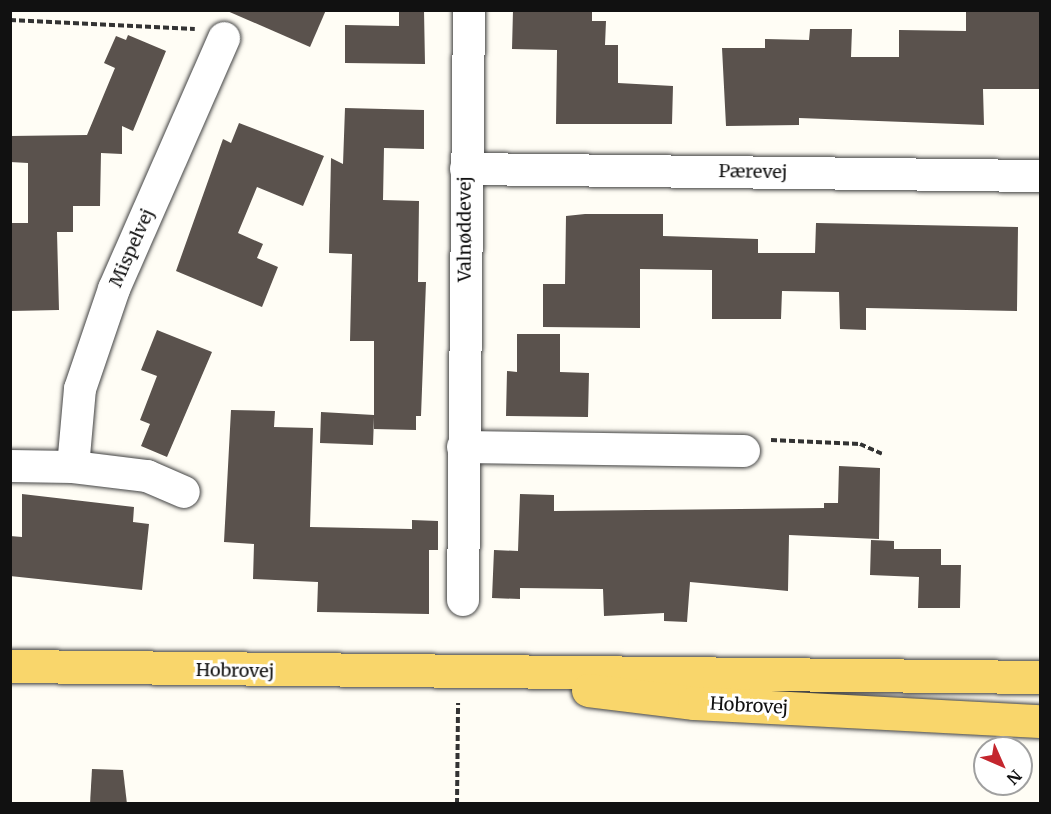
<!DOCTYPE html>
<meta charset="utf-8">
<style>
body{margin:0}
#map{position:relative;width:1051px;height:814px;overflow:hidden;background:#fffdf5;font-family:Merriweather,serif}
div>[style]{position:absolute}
.building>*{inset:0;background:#5a524d}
.path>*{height:4px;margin-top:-2px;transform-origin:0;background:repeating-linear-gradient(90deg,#333 0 6px,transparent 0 9px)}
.roads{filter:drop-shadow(0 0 2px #444) drop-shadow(0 0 2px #444)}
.minor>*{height:32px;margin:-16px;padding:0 16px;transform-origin:16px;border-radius:16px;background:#fff}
.major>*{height:33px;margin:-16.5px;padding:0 16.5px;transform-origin:16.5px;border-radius:16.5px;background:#f9d66b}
span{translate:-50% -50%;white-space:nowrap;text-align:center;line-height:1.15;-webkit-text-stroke:6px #fff;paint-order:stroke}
.street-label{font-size:18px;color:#111}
.frame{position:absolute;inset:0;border:12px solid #111;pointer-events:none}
.north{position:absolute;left:973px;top:736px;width:60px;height:60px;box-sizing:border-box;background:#fff;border:2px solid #a0a0a0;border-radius:50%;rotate:135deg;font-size:16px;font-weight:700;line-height:24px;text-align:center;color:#111}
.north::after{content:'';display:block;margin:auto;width:21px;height:27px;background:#c4262e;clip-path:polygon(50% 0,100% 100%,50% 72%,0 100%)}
</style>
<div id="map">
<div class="building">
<div style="clip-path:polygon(225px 10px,326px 10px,310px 47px)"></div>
<div style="clip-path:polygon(399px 10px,424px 10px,425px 64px,345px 63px,345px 25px,399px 26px)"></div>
<div style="clip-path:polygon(513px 10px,592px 10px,592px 21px,606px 21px,605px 45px,618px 45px,618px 83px,673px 86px,672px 124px,556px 124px,557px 50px,512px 49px)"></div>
<div style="clip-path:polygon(966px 10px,1041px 10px,1041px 89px,983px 89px,984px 125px,799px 118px,799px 125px,726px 126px,722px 48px,765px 48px,765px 39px,809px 40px,810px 29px,852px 29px,851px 57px,899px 57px,899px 30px,966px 31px)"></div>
<div style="clip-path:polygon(128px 35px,166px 51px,133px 131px,122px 126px,122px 154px,101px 153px,100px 206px,73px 206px,73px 232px,57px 232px,59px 310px,10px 311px,10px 223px,28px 223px,28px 163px,10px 162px,10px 136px,87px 135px,115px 68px,104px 63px,116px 36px,126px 40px)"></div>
<div style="clip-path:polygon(345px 108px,424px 110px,424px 149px,384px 148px,383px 200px,419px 201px,418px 282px,426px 282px,421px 416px,416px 416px,416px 430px,374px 429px,374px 417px,373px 445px,320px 443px,321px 412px,374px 415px,374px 341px,350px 341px,352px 254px,329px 253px,331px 158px,343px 164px)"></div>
<div style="clip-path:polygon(239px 123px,324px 156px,303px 206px,257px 187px,238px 233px,263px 244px,257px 258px,278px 267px,262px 307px,176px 271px,223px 139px,231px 143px)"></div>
<div style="clip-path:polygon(585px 214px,663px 214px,663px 236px,758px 239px,758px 253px,815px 253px,816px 223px,1018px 227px,1017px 311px,866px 308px,866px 330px,840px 329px,839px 292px,782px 291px,781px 319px,712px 319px,712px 270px,640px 269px,640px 328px,543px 327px,543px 284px,565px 284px,566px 216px)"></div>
<div style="clip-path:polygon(157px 330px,212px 352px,167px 457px,141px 446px,150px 424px,140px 420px,157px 376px,141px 370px)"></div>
<div style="clip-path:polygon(517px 334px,560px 334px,560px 372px,589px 373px,588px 417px,506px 416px,507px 371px,517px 372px)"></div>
<div style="clip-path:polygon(231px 410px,275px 411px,274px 427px,313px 428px,310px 527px,412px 529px,412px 520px,438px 521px,438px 550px,429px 550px,429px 614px,317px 612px,318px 582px,253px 579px,254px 544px,224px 542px)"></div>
<div style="clip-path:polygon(839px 466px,880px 468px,879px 539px,789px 535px,788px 591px,690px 582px,687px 622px,664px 621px,664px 613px,604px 616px,603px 589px,520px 588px,520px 599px,492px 598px,494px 550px,518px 551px,520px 494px,554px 495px,554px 511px,824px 508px,824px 503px,838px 503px)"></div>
<div style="clip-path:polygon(22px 494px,134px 507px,133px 522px,149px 524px,142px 590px,10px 576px,10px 536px,22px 537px)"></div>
<div style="clip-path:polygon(871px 540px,894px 541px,894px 549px,941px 549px,941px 565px,961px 565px,960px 608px,918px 608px,919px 577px,870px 575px)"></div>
<div style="clip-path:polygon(92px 769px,123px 770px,127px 804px,90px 804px)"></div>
</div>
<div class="path">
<div style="left:10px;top:20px;width:185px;rotate:2.8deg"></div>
<div style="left:771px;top:440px;width:89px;rotate:2.6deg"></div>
<div style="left:860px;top:444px;width:24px;rotate:24deg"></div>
<div style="left:457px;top:804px;width:101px;rotate:-89.4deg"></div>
</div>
<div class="roads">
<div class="minor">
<div style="left:466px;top:169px;width:574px;rotate:0.7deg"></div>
<div style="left:463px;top:447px;width:281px;rotate:0.8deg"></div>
<div style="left:10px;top:466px;width:63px;rotate:0.9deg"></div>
<div style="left:73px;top:467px;width:78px;rotate:-84.9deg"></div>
<div style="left:80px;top:389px;width:106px;rotate:-71.2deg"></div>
<div style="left:114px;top:289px;width:274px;rotate:-66.3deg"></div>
<div style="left:73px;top:467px;width:75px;rotate:6.9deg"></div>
<div style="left:147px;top:476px;width:40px;rotate:23.4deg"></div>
<div style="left:463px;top:600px;width:590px;rotate:-89.42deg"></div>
</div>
<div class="major">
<div style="left:10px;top:666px;width:1030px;rotate:0.61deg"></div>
<div style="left:588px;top:690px;width:107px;rotate:7deg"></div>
<div style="left:694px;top:703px;width:346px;rotate:3deg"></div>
</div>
</div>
<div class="street-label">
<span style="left:753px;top:172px;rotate:1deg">Pærevej</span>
<span style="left:465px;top:229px;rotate:-90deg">Valnøddevej</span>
<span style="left:132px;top:248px;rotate:-66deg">Mispelvej</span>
<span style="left:235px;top:671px;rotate:1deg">Hobrovej</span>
<span style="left:749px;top:706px;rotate:3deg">Hobrovej</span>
</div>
<div class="frame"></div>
<div class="north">N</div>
</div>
